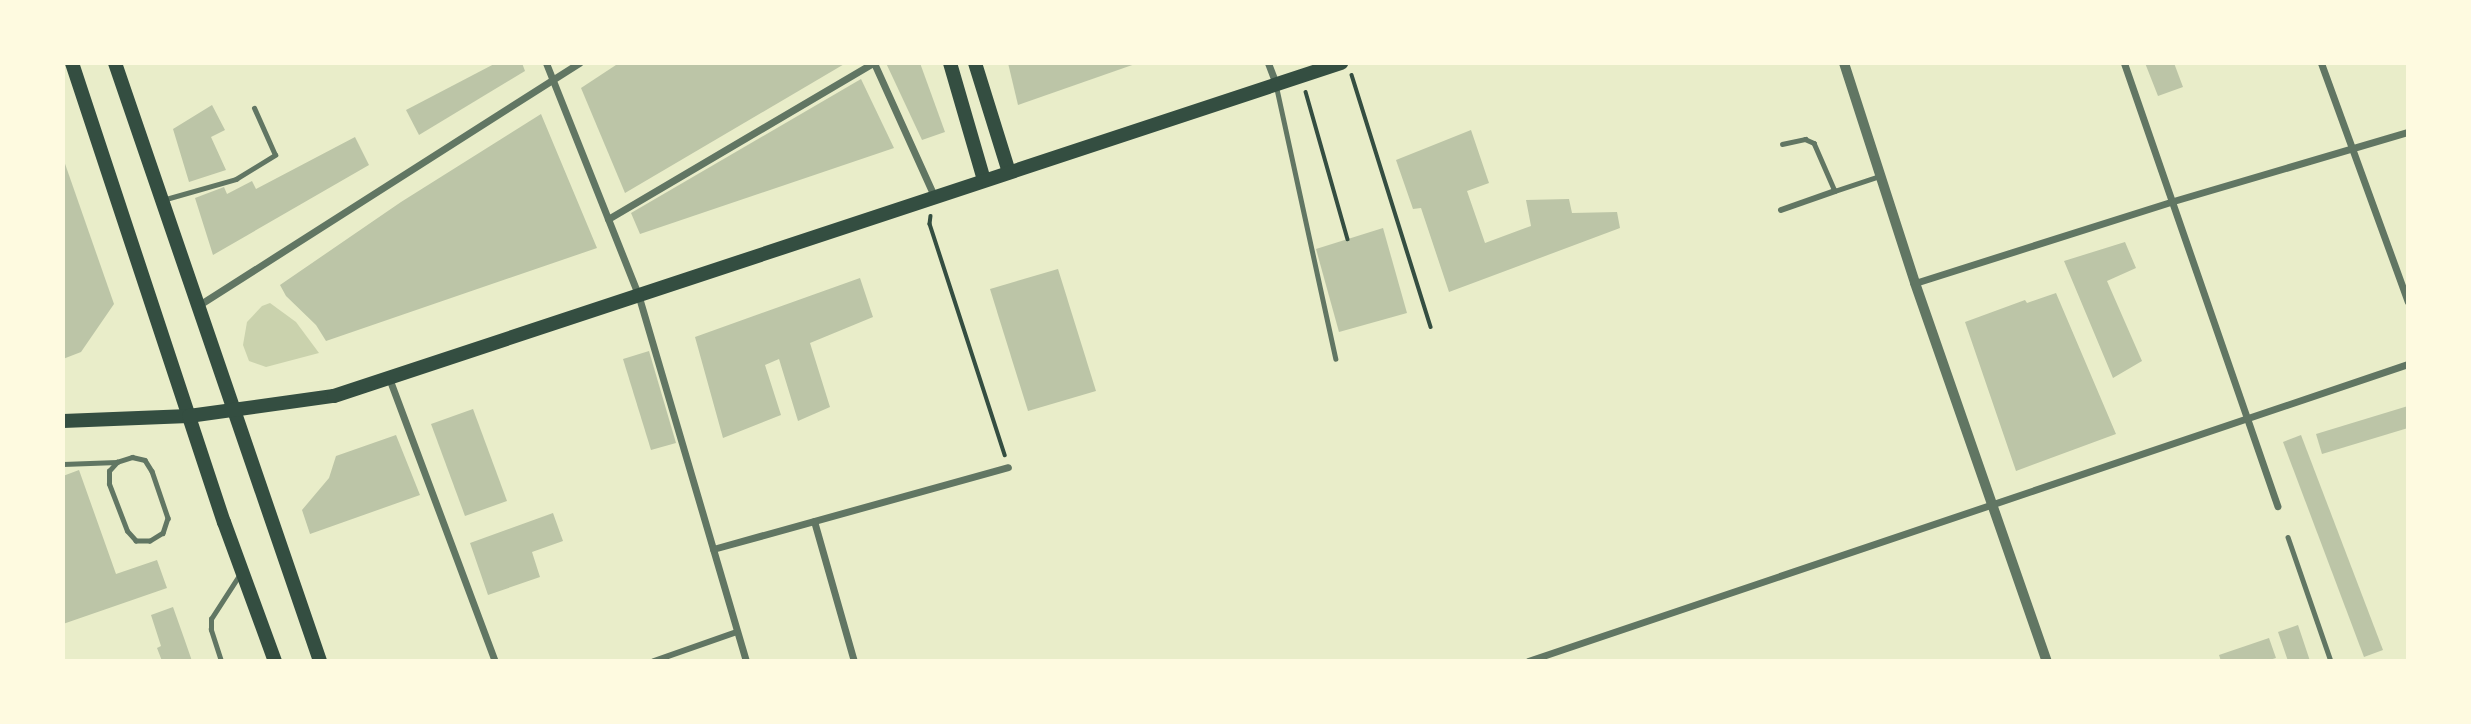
<!DOCTYPE html>
<style>
body{margin:0}
#map{position:relative;width:2471px;height:724px;overflow:hidden;background:#e9edc9;font-family:Inter,sans-serif}
div>[style]{position:absolute}
.green>*{inset:0;background:#cad2ad}
.building>*{inset:0;background:#bcc5a7}
.path>*{height:3.5px;margin:-1.75px;padding:0 1.75px;transform-origin:1.75px;border-radius:1.75px;background:#344e41}
.service>*{height:4.5px;margin:-2.25px;padding:0 2.25px;transform-origin:2.25px;border-radius:2.25px;background:#617663}
.pedestrian>*{height:6px;margin:-3px;padding:0 3px;transform-origin:3px;border-radius:3px;background:#617663}
.minor>*{height:7px;margin:-3.5px;padding:0 3.5px;transform-origin:3.5px;border-radius:3.5px;background:#617663}
.tertiary>*{height:10px;margin:-5px;padding:0 5px;transform-origin:5px;border-radius:5px;background:#617663}
.primary>*{height:14px;margin:-7px;padding:0 7px;transform-origin:7px;border-radius:7px;background:#344e41}
span{translate:-50% -50%;white-space:nowrap;text-align:center;line-height:1.15;-webkit-text-stroke:5px #fefae0;paint-order:stroke}
.frame{position:absolute;inset:0;border:65px solid #fefae0;pointer-events:none}
</style>
<div id="map">
<div class="green">
<div style="clip-path:polygon(270px 303px,296px 322px,319px 353px,266px 367px,249px 361px,243px 345px,247px 322px,262px 306px)"></div>
</div>
<div class="building">
<div style="clip-path:polygon(496px 63px,522px 63px,525px 71px,419px 135px,406px 110px)"></div>
<div style="clip-path:polygon(619px 63px,846px 63px,625px 193px,581px 88px)"></div>
<div style="clip-path:polygon(886px 63px,920px 63px,945px 132px,922px 140px)"></div>
<div style="clip-path:polygon(1008px 63px,1138px 63px,1018px 105px)"></div>
<div style="clip-path:polygon(2145px 63px,2174px 63px,2183px 87px,2158px 96px)"></div>
<div style="clip-path:polygon(861px 79px,894px 148px,640px 234px,631px 213px)"></div>
<div style="clip-path:polygon(212px 105px,225px 130px,211px 137px,226px 170px,189px 182px,173px 129px)"></div>
<div style="clip-path:polygon(541px 114px,597px 248px,326px 341px,316px 325px,286px 296px,280px 285px,401px 202px)"></div>
<div style="clip-path:polygon(1471px 130px,1489px 183px,1467px 191px,1485px 243px,1531px 226px,1526px 200px,1569px 199px,1572px 213px,1617px 212px,1620px 228px,1449px 292px,1421px 208px,1413px 209px,1396px 160px)"></div>
<div style="clip-path:polygon(355px 137px,369px 165px,213px 255px,195px 198px,224px 187px,227px 194px,252px 181px,256px 189px)"></div>
<div style="clip-path:polygon(63px 158px,114px 304px,81px 352px,63px 359px)"></div>
<div style="clip-path:polygon(1383px 228px,1407px 313px,1339px 332px,1316px 249px)"></div>
<div style="clip-path:polygon(2125px 242px,2136px 268px,2107px 281px,2142px 361px,2113px 378px,2064px 261px)"></div>
<div style="clip-path:polygon(1058px 269px,1096px 391px,1028px 411px,990px 289px)"></div>
<div style="clip-path:polygon(860px 278px,873px 317px,810px 343px,830px 407px,798px 421px,779px 359px,765px 365px,781px 415px,723px 438px,695px 337px)"></div>
<div style="clip-path:polygon(2056px 293px,2116px 434px,2016px 471px,1965px 322px,2025px 300px,2027px 303px)"></div>
<div style="clip-path:polygon(649px 351px,676px 443px,651px 450px,623px 359px)"></div>
<div style="clip-path:polygon(2408px 406px,2408px 428px,2322px 454px,2316px 434px)"></div>
<div style="clip-path:polygon(473px 409px,507px 501px,465px 516px,431px 424px)"></div>
<div style="clip-path:polygon(396px 435px,420px 495px,310px 534px,302px 510px,329px 478px,336px 456px)"></div>
<div style="clip-path:polygon(2301px 435px,2383px 650px,2364px 657px,2283px 442px)"></div>
<div style="clip-path:polygon(79px 470px,116px 574px,157px 560px,167px 588px,63px 624px,63px 476px)"></div>
<div style="clip-path:polygon(553px 513px,563px 541px,532px 552px,540px 577px,488px 595px,470px 543px)"></div>
<div style="clip-path:polygon(173px 607px,184px 638px,192px 661px,162px 661px,157px 648px,161px 646px,151px 615px)"></div>
<div style="clip-path:polygon(2298px 625px,2310px 661px,2288px 661px,2278px 632px)"></div>
<div style="clip-path:polygon(2269px 638px,2276px 658px,2266px 661px,2221px 661px,2219px 655px)"></div>
</div>
<div class="path">
<div style="left:1352px;top:75px;width:264px;rotate:72.6deg"></div>
<div style="left:1306px;top:92px;width:153px;rotate:74.1deg"></div>
<div style="left:931px;top:216px;width:8px;rotate:97deg"></div>
<div style="left:930px;top:224px;width:243px;rotate:72deg"></div>
</div>
<div class="service">
<div style="left:1277px;top:89px;width:276px;rotate:77.7deg"></div>
<div style="left:1782px;top:144px;width:24px;rotate:-12deg"></div>
<div style="left:1805px;top:139px;width:10px;rotate:24deg"></div>
<div style="left:1814px;top:143px;width:52px;rotate:66.4deg"></div>
<div style="left:1835px;top:191px;width:47px;rotate:-18.4deg"></div>
<div style="left:166px;top:199px;width:73px;rotate:-15.9deg"></div>
<div style="left:236px;top:179px;width:46px;rotate:-31.6deg"></div>
<div style="left:275px;top:155px;width:51px;rotate:-114.1deg"></div>
<div style="left:132px;top:457px;width:13px;rotate:13deg"></div>
<div style="left:145px;top:460px;width:13px;rotate:58deg"></div>
<div style="left:152px;top:471px;width:50px;rotate:71.2deg"></div>
<div style="left:168px;top:518px;width:16px;rotate:108deg"></div>
<div style="left:163px;top:533px;width:15px;rotate:148deg"></div>
<div style="left:150px;top:541px;width:14px;rotate:180deg"></div>
<div style="left:136px;top:541px;width:13px;rotate:-132deg"></div>
<div style="left:127px;top:531px;width:50px;rotate:-111deg"></div>
<div style="left:109px;top:484px;width:13px;rotate:-90deg"></div>
<div style="left:109px;top:471px;width:12px;rotate:-48deg"></div>
<div style="left:117px;top:462px;width:16px;rotate:-18deg"></div>
<div style="left:63px;top:464px;width:54px;rotate:-2.1deg"></div>
<div style="left:2288px;top:537px;width:131px;rotate:70.9deg"></div>
<div style="left:221px;top:661px;width:33px;rotate:-108deg"></div>
<div style="left:211px;top:630px;width:11px;rotate:-90deg"></div>
<div style="left:211px;top:619px;width:54px;rotate:-57.2deg"></div>
</div>
<div class="pedestrian">
<div style="left:1781px;top:210px;width:57px;rotate:-19.4deg"></div>
<div style="left:654px;top:661px;width:88px;rotate:-19.3deg"></div>
</div>
<div class="minor">
<div style="left:546px;top:63px;width:249px;rotate:68.3deg"></div>
<div style="left:638px;top:294px;width:383px;rotate:73.6deg"></div>
<div style="left:874px;top:63px;width:146px;rotate:65.7deg"></div>
<div style="left:1268px;top:63px;width:22px;rotate:69deg"></div>
<div style="left:2124px;top:63px;width:469px;rotate:70.9deg"></div>
<div style="left:2321px;top:63px;width:254px;rotate:70deg"></div>
<div style="left:608px;top:219px;width:308px;rotate:-30.5deg"></div>
<div style="left:1915px;top:283px;width:268px;rotate:-17.6deg"></div>
<div style="left:2170px;top:202px;width:248px;rotate:-16.4deg"></div>
<div style="left:199px;top:305px;width:451px;rotate:-32.5deg"></div>
<div style="left:389px;top:378px;width:302px;rotate:69.5deg"></div>
<div style="left:814px;top:521px;width:146px;rotate:74.1deg"></div>
<div style="left:713px;top:549px;width:306px;rotate:-15.5deg"></div>
<div style="left:1528px;top:661px;width:929px;rotate:-18.65deg"></div>
</div>
<div class="tertiary">
<div style="left:1844px;top:63px;width:231px;rotate:72.1deg"></div>
<div style="left:1915px;top:283px;width:400px;rotate:70.8deg"></div>
</div>
<div class="primary">
<div style="left:72px;top:63px;width:484px;rotate:71.7deg"></div>
<div style="left:224px;top:522px;width:148px;rotate:69.9deg"></div>
<div style="left:115px;top:63px;width:632px;rotate:71.08deg"></div>
<div style="left:950px;top:63px;width:122px;rotate:73.8deg"></div>
<div style="left:975px;top:63px;width:114px;rotate:72.7deg"></div>
<div style="left:63px;top:421px;width:126px;rotate:-2.3deg"></div>
<div style="left:189px;top:416px;width:146px;rotate:-7.9deg"></div>
<div style="left:334px;top:396px;width:1061px;rotate:-18.3deg"></div>
</div>
<div class="frame"></div>
</div>
